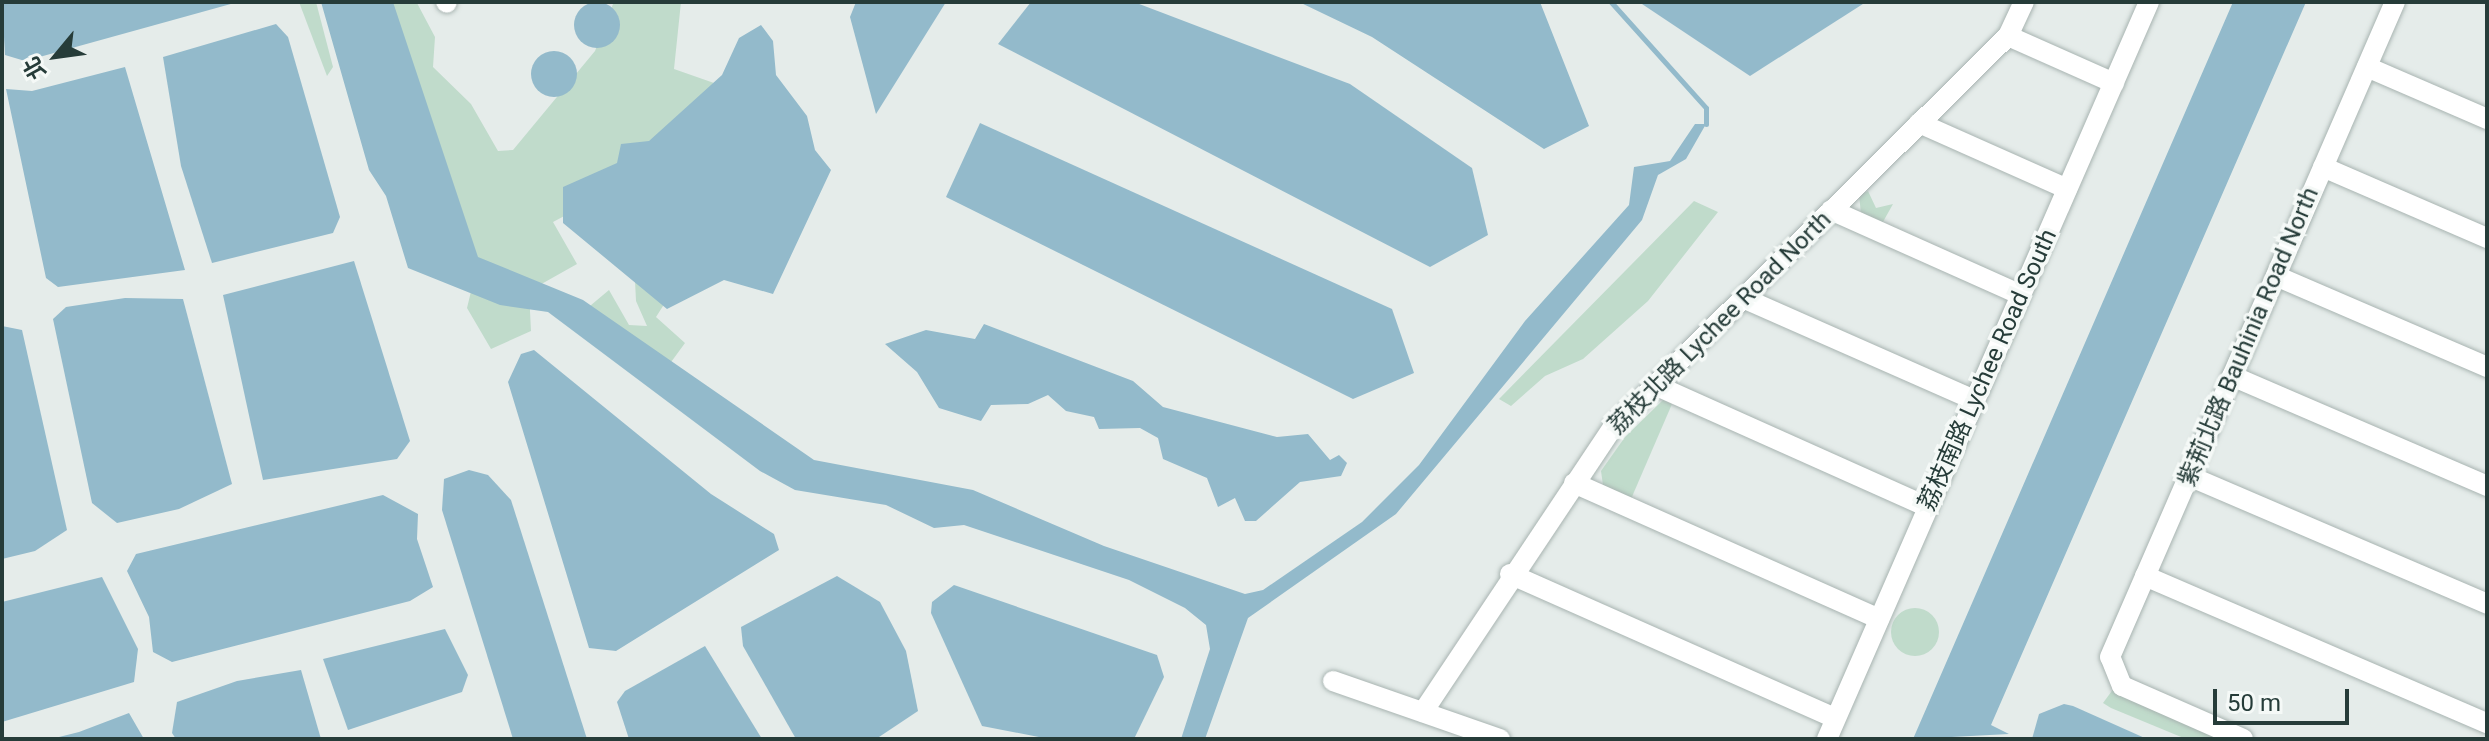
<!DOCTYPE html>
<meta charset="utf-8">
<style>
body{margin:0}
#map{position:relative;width:2489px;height:741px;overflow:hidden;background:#e5ecea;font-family:Roboto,"Noto Sans TC",sans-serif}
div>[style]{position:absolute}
.green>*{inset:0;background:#c0dbcb}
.round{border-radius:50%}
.water>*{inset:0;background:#93bacb}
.stream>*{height:5px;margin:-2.5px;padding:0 2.5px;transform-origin:2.5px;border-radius:2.5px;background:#93bacb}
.roads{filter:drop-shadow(0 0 2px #a8b4b1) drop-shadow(0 0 2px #a8b4b1)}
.minor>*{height:20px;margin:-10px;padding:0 10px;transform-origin:10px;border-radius:10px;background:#fff}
span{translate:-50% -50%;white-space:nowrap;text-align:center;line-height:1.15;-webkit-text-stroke:7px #f5f9f7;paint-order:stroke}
.street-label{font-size:24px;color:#263c39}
.frame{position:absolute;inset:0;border:4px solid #263c39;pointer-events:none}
.north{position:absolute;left:16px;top:16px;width:80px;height:80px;-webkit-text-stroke:6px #f5f9f7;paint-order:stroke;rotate:241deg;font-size:22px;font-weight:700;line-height:32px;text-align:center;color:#263c39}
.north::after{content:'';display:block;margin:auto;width:28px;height:36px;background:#263c39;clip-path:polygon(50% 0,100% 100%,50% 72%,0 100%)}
.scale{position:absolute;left:2213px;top:689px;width:136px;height:36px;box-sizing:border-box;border:4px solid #263c39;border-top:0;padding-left:10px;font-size:24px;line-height:28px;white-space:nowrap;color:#263c39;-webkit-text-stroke:6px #f5f9f7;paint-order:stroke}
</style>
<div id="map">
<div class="green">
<div style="clip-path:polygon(299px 2px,316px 2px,333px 67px,327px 76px)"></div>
<div style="clip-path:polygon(362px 2px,417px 3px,435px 37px,433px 67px,471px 104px,498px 151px,513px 150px,595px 51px,613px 4px,580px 2px,681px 2px,674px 69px,734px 90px,602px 196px,553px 222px,577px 264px,529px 291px,531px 331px,491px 349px,467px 308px,474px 279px)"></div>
<div style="clip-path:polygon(1868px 191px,1876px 208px,1893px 204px,1879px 229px,1862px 223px,1859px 195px)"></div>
<div style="clip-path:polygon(1694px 201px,1718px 212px,1648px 301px,1583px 359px,1545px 376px,1511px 406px,1499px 399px)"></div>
<div style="clip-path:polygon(634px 261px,670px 295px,656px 317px,685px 343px,666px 369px,578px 316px,609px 290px,629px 325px,647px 326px,636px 301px)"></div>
<div style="clip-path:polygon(1663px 400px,1672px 404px,1631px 499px,1603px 485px,1601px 471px,1625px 437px)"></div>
<div class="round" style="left:1891px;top:608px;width:48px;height:48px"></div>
<div style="clip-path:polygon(2114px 688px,2219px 739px,2186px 739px,2111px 708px,2103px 703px)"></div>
</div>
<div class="water">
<div class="round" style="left:574px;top:2px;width:46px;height:46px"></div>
<div style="clip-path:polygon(2px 2px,238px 2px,25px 61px,5px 55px)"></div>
<div style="clip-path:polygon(321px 2px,393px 2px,478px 257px,583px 300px,814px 460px,973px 490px,1104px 546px,1245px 594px,1263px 590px,1362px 522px,1419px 465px,1525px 321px,1629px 205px,1634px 167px,1670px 161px,1695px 124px,1706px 124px,1686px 159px,1658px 175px,1642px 220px,1396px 514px,1248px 618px,1205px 739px,1181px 739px,1210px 649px,1206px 625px,1185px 608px,1129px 580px,964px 525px,934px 528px,886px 505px,795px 490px,760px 471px,548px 312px,500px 305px,408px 268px,386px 196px,369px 170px)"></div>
<div style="clip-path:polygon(856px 2px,946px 2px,876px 114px,850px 17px)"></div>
<div style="clip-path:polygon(1031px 2px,1134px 2px,1350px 84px,1472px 168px,1488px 235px,1430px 267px,998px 44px)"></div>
<div style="clip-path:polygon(1299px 2px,1540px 2px,1589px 126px,1544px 149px,1372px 37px)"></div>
<div style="clip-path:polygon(1639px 2px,1866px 2px,1750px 76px)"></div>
<div style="clip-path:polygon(2233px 2px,2306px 2px,1991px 725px,2009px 734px,1913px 739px)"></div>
<div style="clip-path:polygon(276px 24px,288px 37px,340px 217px,333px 233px,212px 263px,181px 166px,163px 57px)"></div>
<div style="clip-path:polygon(761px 25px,773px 41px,776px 75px,807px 116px,815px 150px,831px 170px,773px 294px,724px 280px,667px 309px,563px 223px,563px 187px,617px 163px,621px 144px,649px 141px,722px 75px,739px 38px)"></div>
<div class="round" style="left:531px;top:51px;width:46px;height:46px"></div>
<div style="clip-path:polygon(125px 67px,185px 270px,58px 287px,46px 278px,6px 89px,32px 91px)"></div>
<div style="clip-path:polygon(980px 123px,1392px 309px,1414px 373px,1353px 399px,946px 197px)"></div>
<div style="clip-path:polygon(354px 261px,410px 441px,397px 459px,263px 480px,223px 295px)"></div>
<div style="clip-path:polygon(125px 298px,183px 299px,232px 484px,179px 509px,117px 523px,92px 503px,53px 319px,66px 307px)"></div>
<div style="clip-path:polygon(984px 324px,1133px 381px,1163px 407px,1277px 437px,1308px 434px,1330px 460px,1339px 455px,1347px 463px,1341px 476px,1300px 482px,1256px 521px,1245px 521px,1235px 498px,1218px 507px,1207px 478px,1163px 459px,1158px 438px,1140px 428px,1099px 429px,1094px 417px,1066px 411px,1048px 395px,1028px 404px,991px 405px,981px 421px,939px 408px,917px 372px,885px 344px,926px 330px,975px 339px)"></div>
<div style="clip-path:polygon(2px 326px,22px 330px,67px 530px,35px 551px,2px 559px)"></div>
<div style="clip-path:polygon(534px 350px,711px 494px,774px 534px,779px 550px,616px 651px,589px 648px,508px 382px,521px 354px)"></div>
<div style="clip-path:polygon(469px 470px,488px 475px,511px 500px,587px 739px,513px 739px,442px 510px,444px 479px)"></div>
<div style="clip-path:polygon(383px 495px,418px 514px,417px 539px,433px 587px,410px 601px,172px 662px,153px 652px,149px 617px,127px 571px,136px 554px)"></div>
<div style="clip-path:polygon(837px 576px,880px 602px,906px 651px,918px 711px,876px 739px,796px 739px,743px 646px,741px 627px)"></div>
<div style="clip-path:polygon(102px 577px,138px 649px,134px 682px,2px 722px,2px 602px)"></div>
<div style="clip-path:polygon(954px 585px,1157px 655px,1164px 677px,1134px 739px,1049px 739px,982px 726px,931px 613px,932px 602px)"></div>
<div style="clip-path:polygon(445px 629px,468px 675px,462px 692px,348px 730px,323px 659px)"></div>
<div style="clip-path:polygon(705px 646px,762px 739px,629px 739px,617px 702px,625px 691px)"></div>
<div style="clip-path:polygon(301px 670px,321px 739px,176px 739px,172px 733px,177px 702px,237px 681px)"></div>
<div style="clip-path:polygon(2064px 704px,2073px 706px,2147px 739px,2032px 739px,2039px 714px)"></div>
<div style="clip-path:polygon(129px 713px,144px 739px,51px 739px,79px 732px)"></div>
</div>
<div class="stream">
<div style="left:1611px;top:2px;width:142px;rotate:48.1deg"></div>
<div style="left:1706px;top:108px;width:16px;rotate:90deg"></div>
</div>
<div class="roads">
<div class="minor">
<div style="left:446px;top:2px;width:1px;rotate:45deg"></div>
<div style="left:2008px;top:36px;width:116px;rotate:23.9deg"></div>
<div style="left:2367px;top:67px;width:131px;rotate:23.4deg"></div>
<div style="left:1919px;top:123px;width:162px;rotate:24deg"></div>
<div style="left:2323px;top:167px;width:179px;rotate:23.4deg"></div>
<div style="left:1831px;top:210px;width:208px;rotate:24.1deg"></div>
<div style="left:2276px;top:276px;width:230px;rotate:23.3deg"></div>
<div style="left:1743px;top:298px;width:253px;rotate:23.8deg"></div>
<div style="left:2232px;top:376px;width:278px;rotate:23.3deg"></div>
<div style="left:1655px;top:385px;width:299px;rotate:24.1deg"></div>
<div style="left:2189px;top:476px;width:324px;rotate:23.2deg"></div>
<div style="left:1574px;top:483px;width:334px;rotate:24deg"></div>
<div style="left:1510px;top:574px;width:355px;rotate:23.9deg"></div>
<div style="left:2145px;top:576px;width:372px;rotate:23.3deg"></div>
<div style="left:1333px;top:681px;width:177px;rotate:19.2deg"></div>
<div style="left:1423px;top:712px;width:343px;rotate:-56.3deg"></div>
<div style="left:1613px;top:427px;width:556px;rotate:-44.71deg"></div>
<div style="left:2008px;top:36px;width:38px;rotate:-65deg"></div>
<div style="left:1827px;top:739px;width:804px;rotate:-66.4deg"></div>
<div style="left:2243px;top:739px;width:132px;rotate:-156.3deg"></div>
<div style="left:2122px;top:686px;width:31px;rotate:-112deg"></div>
<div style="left:2110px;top:657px;width:714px;rotate:-66.49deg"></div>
</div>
</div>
<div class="street-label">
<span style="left:1720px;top:323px;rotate:-45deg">荔枝北路 Lychee Road North</span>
<span style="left:2249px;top:337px;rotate:-67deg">紫荊北路 Bauhinia Road North</span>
<span style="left:1988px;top:370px;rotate:-66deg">荔枝南路 Lychee Road South</span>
</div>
<div class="frame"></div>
<div class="north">北</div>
<div class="scale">50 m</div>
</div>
